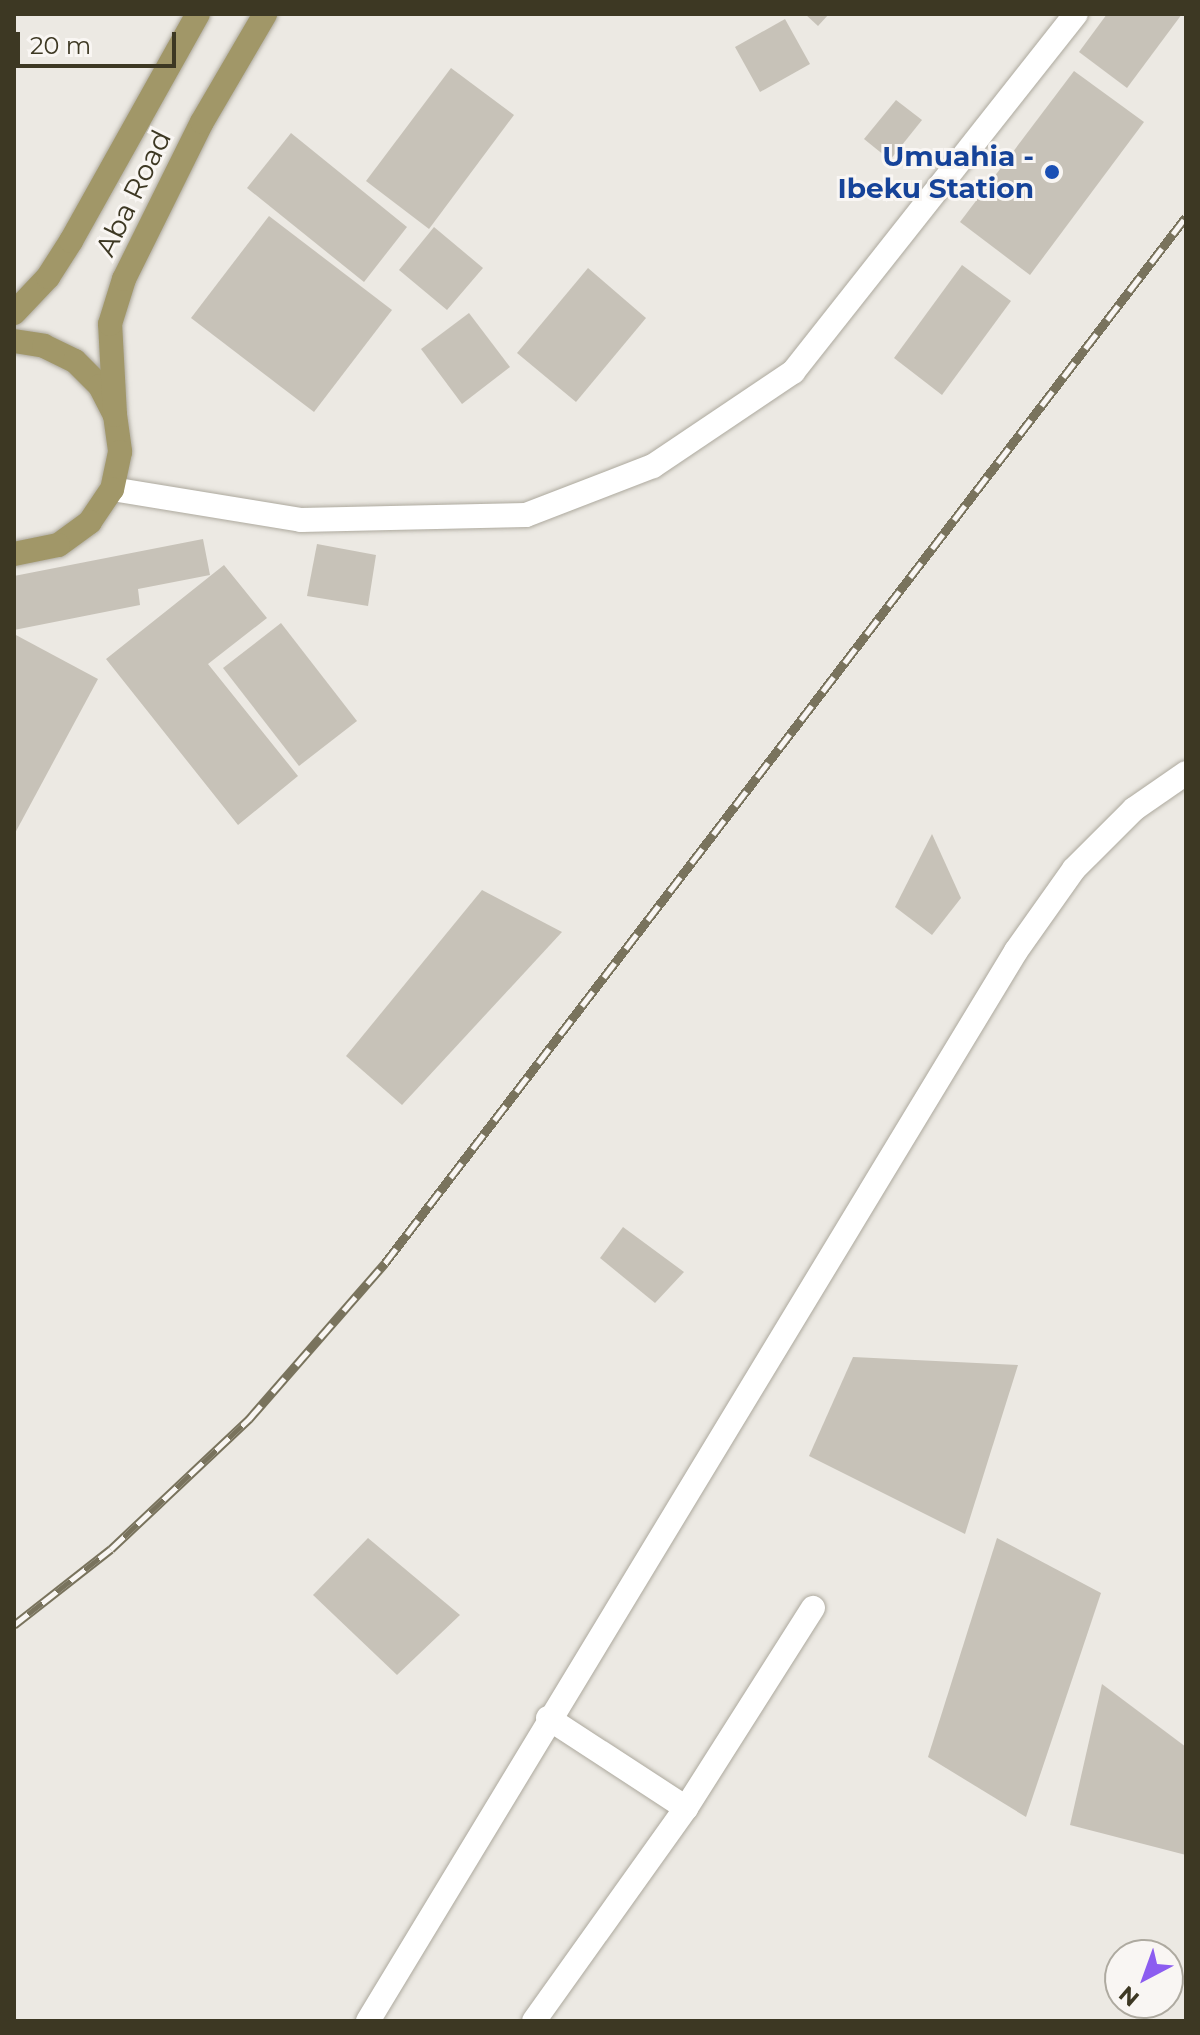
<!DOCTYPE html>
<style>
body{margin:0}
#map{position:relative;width:1200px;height:2035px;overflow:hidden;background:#ece9e3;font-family:Montserrat,sans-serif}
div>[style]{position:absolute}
.building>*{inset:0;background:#c7c2b8}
.roads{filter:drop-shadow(0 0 2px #ada99e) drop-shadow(0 0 2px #ada99e)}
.minor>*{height:24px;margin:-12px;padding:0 12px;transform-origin:12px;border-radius:12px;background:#fff}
.major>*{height:24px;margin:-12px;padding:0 12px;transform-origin:12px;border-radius:12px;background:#a19768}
.rail>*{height:9px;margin-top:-4.5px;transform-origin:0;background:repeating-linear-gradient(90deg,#f9f6f3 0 18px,#79735d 0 36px);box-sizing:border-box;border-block:2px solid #79735d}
.dots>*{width:22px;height:22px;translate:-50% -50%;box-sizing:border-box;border:4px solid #f9f6f3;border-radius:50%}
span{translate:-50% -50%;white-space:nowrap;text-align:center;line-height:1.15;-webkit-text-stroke:6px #f9f6f3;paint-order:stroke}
.transit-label{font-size:28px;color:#164399;font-weight:700}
.right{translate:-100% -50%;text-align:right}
.street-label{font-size:28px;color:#3d3823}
.frame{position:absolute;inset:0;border:16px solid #3d3823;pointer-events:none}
.north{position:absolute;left:1104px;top:1939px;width:80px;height:80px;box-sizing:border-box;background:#f9f6f3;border:2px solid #aeaaa0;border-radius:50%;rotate:221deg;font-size:22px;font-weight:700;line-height:32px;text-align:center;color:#3d3823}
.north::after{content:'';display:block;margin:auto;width:28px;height:36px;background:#8c5df0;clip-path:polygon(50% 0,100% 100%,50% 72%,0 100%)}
.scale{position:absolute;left:16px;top:32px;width:160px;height:36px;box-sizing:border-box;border:4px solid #3d3823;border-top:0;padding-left:10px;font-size:24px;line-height:28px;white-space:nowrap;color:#3d3823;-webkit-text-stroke:6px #f9f6f3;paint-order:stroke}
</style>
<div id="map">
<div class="building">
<div style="clip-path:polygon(805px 14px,829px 14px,818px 26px)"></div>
<div style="clip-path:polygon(1107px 14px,1182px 14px,1127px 88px,1079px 52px)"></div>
<div style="clip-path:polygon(785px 19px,810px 64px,760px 92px,735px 47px)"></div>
<div style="clip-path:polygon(451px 68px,514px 115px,429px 229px,366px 181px)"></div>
<div style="clip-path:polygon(1074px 71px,1144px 122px,1030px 275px,960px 222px)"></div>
<div style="clip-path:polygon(896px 100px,922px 120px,890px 160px,864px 139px)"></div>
<div style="clip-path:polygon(291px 133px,407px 227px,364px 282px,247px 188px)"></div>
<div style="clip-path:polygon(269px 216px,392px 310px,314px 412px,191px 318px)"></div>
<div style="clip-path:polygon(434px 227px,483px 268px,447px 310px,399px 270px)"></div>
<div style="clip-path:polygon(962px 265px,1011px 301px,942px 395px,894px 358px)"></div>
<div style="clip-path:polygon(588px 268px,646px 318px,576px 402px,517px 353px)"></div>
<div style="clip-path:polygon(469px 313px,510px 367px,462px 404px,421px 349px)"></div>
<div style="clip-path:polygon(203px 539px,210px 575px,138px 589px,140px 605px,14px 630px,14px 576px)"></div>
<div style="clip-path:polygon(317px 544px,376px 555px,368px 606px,307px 596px)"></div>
<div style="clip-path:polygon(224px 565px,267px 618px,208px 664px,298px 776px,238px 825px,106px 659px)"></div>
<div style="clip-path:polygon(281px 623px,357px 721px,299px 766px,223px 668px)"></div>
<div style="clip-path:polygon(14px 634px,98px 679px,14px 835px)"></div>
<div style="clip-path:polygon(932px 834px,961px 898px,932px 935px,895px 907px)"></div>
<div style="clip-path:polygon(482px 890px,562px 932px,402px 1105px,346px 1056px)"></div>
<div style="clip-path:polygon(623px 1227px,684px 1272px,655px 1303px,600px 1258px)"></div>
<div style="clip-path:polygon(853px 1357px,1018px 1365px,965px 1534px,809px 1456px)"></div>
<div style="clip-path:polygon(368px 1538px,460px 1615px,397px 1675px,313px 1595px)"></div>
<div style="clip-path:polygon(997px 1538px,1101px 1593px,1026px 1817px,928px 1757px)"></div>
<div style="clip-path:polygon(1102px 1684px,1186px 1747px,1186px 1855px,1070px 1825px)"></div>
</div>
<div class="roads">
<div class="minor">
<div style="left:112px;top:489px;width:192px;rotate:9.3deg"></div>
<div style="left:301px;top:520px;width:225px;rotate:-1.3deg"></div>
<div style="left:526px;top:515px;width:136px;rotate:-21.1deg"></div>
<div style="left:653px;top:466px;width:169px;rotate:-33.9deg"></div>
<div style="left:793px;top:372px;width:456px;rotate:-51.7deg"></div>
<div style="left:548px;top:1718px;width:165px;rotate:33.1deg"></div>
<div style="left:368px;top:2021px;width:1251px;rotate:-58.8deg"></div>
<div style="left:1016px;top:951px;width:100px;rotate:-54.7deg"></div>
<div style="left:1074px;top:869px;width:85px;rotate:-45deg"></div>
<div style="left:1134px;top:809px;width:63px;rotate:-34.7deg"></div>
<div style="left:534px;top:2021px;width:262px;rotate:-54.5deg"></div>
<div style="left:686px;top:1808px;width:237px;rotate:-57.6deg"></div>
</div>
<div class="major">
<div style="left:14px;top:313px;width:50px;rotate:-46.6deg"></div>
<div style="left:48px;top:277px;width:43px;rotate:-57.4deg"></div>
<div style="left:71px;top:241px;width:260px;rotate:-60.8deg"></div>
<div style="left:14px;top:341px;width:30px;rotate:9deg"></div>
<div style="left:44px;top:346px;width:34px;rotate:26deg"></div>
<div style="left:75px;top:361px;width:35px;rotate:45deg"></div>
<div style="left:100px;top:386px;width:33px;rotate:63deg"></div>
<div style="left:115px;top:415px;width:37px;rotate:82deg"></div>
<div style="left:120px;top:452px;width:38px;rotate:102deg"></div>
<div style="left:112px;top:489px;width:40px;rotate:124deg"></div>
<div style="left:90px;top:522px;width:39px;rotate:144deg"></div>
<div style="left:58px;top:545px;width:45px;rotate:168.4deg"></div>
<div style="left:115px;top:415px;width:91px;rotate:-93.1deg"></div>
<div style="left:110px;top:324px;width:47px;rotate:-72.7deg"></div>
<div style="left:124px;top:279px;width:175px;rotate:-63.6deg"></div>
<div style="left:202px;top:122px;width:125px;rotate:-59.7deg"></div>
</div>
</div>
<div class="rail">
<div style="left:14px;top:1625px;width:123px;rotate:-38.1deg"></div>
<div style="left:111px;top:1549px;width:190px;rotate:-43.3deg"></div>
<div style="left:249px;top:1419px;width:207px;rotate:-48.9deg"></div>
<div style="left:385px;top:1263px;width:1317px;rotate:-52.56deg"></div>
</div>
<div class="dots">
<div style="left:1052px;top:172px;background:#1a4fb4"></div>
</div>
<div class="transit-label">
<span class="right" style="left:1034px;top:172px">Umuahia -<br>Ibeku Station</span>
</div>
<div class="street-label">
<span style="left:133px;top:193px;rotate:-64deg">Aba Road</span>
</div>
<div class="frame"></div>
<div class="north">N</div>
<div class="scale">20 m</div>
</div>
